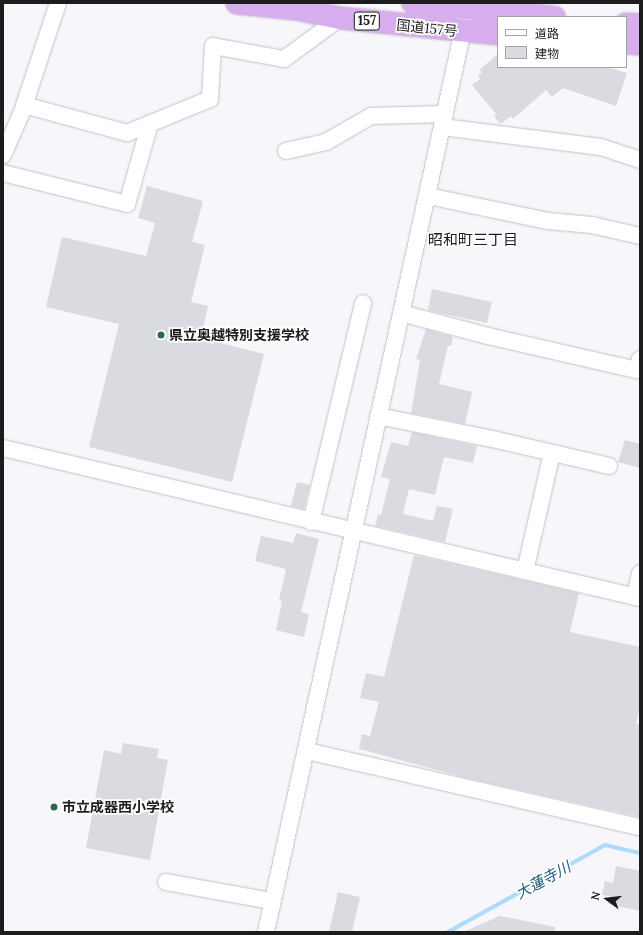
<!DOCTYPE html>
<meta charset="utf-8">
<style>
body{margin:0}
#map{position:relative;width:643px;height:935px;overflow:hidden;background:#f6f6fb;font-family:Lora,"Noto Sans JP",serif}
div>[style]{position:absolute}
.stream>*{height:4px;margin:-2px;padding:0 2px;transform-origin:2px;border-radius:2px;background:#acdbfc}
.building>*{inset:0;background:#d9dbe0}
.roads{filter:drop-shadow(0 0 1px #c2c2c7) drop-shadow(0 0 1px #c2c2c7)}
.minor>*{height:16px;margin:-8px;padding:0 8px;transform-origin:8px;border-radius:8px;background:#fff}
.highway>*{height:22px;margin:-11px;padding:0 11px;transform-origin:11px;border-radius:11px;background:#d8aded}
.dots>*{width:11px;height:11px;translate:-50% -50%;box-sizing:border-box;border:2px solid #fff;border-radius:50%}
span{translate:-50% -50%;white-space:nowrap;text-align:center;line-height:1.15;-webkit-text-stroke:3.5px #fff;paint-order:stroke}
.shield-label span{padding:1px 3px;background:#fff;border:1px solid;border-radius:3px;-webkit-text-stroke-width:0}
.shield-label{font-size:13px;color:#1c1c1d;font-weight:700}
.street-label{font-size:14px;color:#1c1c1d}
.poi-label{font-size:14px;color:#1c1c1d;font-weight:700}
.left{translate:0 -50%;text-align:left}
.neighbourhood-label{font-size:15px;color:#1c1c1d}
.water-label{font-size:15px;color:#1d5a7e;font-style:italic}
.frame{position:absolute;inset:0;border:4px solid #1c1c1d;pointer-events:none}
.legend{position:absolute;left:497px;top:16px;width:130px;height:52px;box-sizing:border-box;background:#fff;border:1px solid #a4a4a5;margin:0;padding:5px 7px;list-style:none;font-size:12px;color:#1c1c1d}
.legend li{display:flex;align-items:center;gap:8px;height:20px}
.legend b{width:20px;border:1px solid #a4a4a5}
.north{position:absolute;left:587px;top:879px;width:40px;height:40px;-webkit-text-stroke:3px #fff;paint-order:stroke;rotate:285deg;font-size:11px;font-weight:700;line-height:16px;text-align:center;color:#1c1c1d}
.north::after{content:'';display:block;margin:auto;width:14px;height:18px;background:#1c1c1d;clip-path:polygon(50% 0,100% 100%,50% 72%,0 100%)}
</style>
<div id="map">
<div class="stream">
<div style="left:448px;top:932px;width:179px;rotate:-29deg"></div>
<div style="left:605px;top:845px;width:36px;rotate:13deg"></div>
</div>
<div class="building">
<div style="clip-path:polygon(498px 54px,498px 67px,607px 67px,627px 73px,616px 106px,563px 88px,552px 97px,546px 90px,513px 119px,511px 116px,501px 124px,494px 116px,496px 114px,472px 85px,480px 79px,478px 76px,482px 72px,479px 70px)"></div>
<div style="clip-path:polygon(147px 186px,203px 201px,192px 242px,205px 245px,191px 302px,208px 306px,201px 338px,264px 354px,232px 482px,89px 447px,119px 324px,46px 307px,62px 237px,146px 256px,155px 223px,138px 218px)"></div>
<div style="clip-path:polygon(432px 289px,492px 302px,487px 323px,430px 311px,428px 309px)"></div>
<div style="clip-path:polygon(426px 329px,453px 337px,451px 346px,448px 346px,439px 384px,472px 392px,465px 424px,411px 413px,420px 360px,416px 359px)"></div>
<div style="clip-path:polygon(412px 432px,477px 446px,473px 463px,444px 457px,435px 495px,409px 489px,403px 514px,433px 521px,437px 506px,453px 509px,445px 542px,375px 526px,378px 514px,381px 515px,390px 479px,381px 477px,391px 442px,408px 446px)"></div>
<div style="clip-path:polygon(625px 440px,640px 444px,640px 468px,618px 462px)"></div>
<div style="clip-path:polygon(297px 482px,310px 485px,304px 509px,291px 506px)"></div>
<div style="clip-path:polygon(296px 533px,319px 539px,301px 612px,309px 614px,304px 637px,276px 630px,282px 601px,279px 600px,286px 569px,255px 561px,261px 536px,293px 543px)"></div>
<div style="clip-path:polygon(414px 555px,579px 593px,570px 632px,640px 647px,640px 706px,636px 724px,640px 725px,640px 817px,467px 778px,359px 749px,362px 734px,370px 736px,379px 702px,360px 698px,366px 673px,384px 677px)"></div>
<div style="clip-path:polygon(123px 743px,159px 749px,157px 758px,168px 760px,150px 860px,86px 848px,104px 750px,121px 754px)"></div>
<div style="clip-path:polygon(616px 866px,640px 871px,640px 911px,608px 904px,610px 896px,602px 895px,605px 881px,613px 883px)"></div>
<div style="clip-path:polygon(338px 892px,360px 897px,352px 932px,329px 932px)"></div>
<div style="clip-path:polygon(500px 916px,555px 927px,555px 932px,463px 932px)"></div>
</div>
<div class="roads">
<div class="minor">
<div style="left:24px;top:105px;width:107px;rotate:15.2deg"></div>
<div style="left:127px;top:133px;width:90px;rotate:-22.3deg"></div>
<div style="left:210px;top:99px;width:53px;rotate:-86.8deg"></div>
<div style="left:213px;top:46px;width:72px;rotate:10.4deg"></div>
<div style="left:284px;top:59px;width:69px;rotate:-36.2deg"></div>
<div style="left:442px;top:127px;width:160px;rotate:7.2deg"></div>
<div style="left:601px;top:147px;width:41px;rotate:18.4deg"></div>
<div style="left:286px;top:151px;width:41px;rotate:-12.7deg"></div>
<div style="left:326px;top:142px;width:52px;rotate:-30deg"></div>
<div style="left:371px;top:116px;width:74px;rotate:-1.5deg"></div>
<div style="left:3px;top:155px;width:47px;rotate:-66.2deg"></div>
<div style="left:22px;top:112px;width:115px;rotate:-71.7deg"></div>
<div style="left:3px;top:173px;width:128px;rotate:14deg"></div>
<div style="left:127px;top:204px;width:84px;rotate:-74.1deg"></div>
<div style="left:428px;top:196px;width:123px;rotate:11.8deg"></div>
<div style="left:548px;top:221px;width:44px;rotate:5.2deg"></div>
<div style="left:592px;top:225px;width:49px;rotate:12.9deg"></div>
<div style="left:401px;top:313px;width:90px;rotate:14.8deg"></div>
<div style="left:488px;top:336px;width:153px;rotate:12.9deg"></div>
<div style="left:637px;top:370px;width:11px;rotate:-75deg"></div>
<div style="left:378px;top:416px;width:121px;rotate:11.4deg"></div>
<div style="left:497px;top:440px;width:115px;rotate:13.1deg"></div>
<div style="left:3px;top:448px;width:654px;rotate:13.25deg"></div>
<div style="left:311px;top:522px;width:225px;rotate:-76.6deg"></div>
<div style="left:525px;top:571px;width:121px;rotate:-77.1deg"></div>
<div style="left:635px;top:597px;width:24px;rotate:-78deg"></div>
<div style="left:307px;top:751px;width:342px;rotate:12.9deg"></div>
<div style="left:166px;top:882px;width:108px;rotate:10.2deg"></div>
<div style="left:266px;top:932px;width:932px;rotate:-77.68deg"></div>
</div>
<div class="highway">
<div style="left:237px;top:3px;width:59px;rotate:5.8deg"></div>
<div style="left:296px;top:9px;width:45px;rotate:11.6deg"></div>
<div style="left:340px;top:18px;width:159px;rotate:5.8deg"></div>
<div style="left:413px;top:3px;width:142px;rotate:5.7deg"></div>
<div style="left:626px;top:24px;width:14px;rotate:4deg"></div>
<div style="left:626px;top:43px;width:14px;rotate:4deg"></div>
</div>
</div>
<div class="dots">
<div style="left:161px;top:335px;background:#2d6750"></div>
<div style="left:54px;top:807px;background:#2d6750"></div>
</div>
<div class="shield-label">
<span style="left:367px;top:21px">157</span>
</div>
<div class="street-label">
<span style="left:427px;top:28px;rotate:6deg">国道157号</span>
</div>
<div class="poi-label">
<span class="left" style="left:169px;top:335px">県立奥越特別支援学校</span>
<span class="left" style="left:62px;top:807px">市立成器西小学校</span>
</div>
<div class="neighbourhood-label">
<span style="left:473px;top:240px">昭和町三丁目</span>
</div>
<div class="water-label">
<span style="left:543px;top:880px;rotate:-29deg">大蓮寺川</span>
</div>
<div class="frame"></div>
<ul class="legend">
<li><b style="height:5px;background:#fff"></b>道路</li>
<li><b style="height:11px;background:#d9dbe0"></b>建物</li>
</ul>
<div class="north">N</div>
</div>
